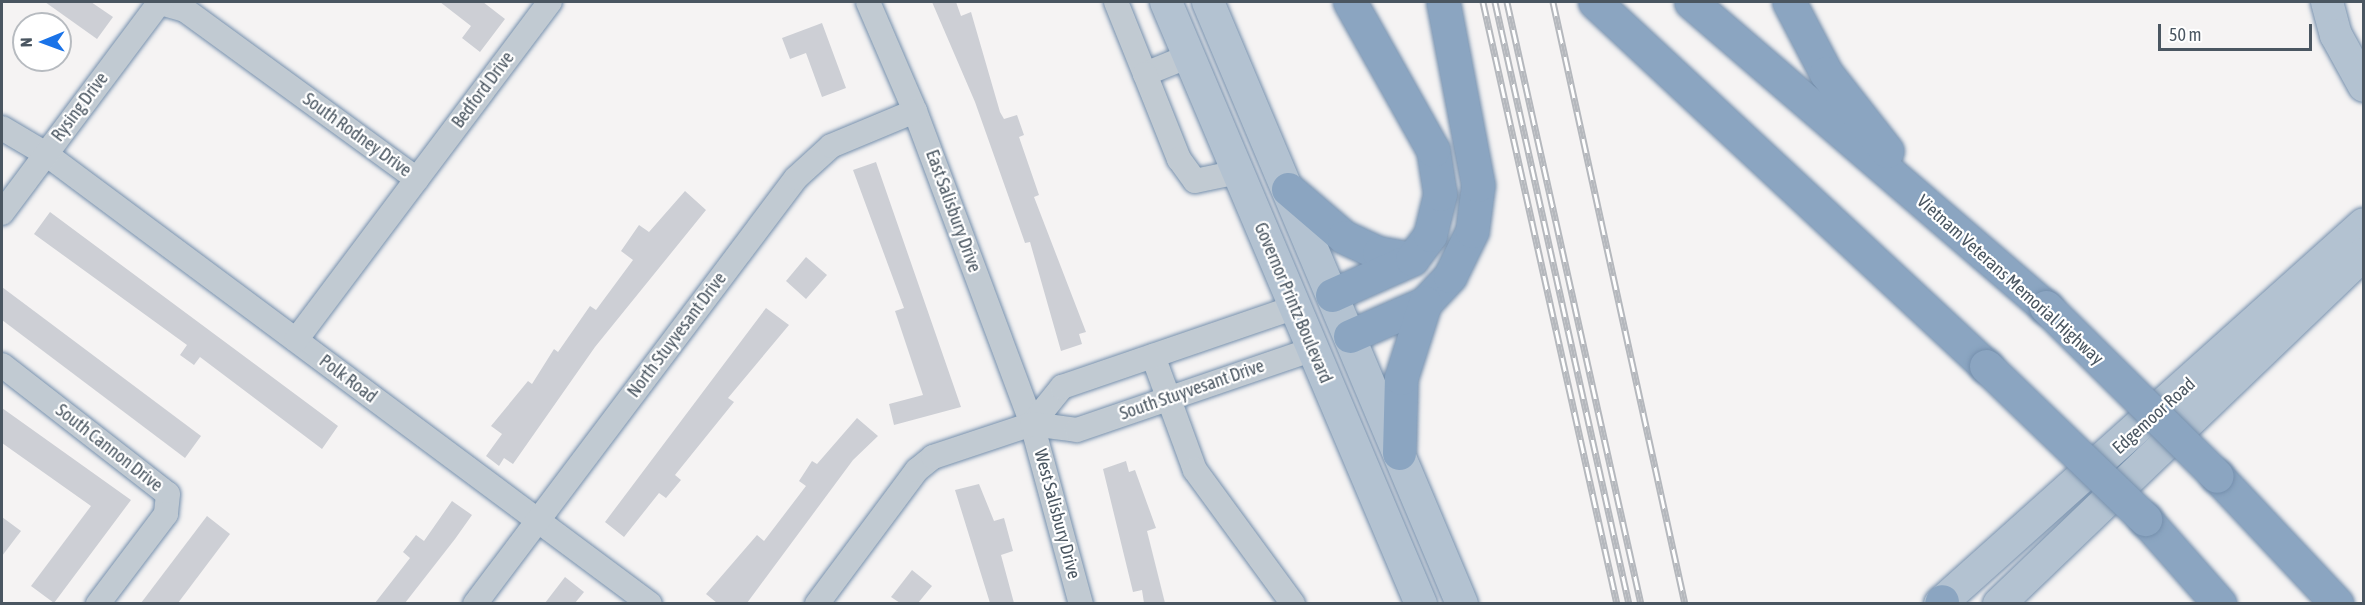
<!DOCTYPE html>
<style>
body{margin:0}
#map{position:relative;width:2365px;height:605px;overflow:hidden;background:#f5f3f3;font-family:"Asap Condensed",sans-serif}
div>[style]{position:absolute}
.building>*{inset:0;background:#cdcfd5}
.roads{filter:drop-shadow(0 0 2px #7690ad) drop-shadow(0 0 2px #7690ad)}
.minor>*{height:24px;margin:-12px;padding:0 12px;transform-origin:12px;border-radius:12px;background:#c1cad2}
.major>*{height:32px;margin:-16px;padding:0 16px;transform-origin:16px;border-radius:16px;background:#b3c2d1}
.highway>*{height:33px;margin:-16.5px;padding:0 16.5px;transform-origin:16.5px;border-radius:16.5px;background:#8ba5c1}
.rail>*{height:7px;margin-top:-3.5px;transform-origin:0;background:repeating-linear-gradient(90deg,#fff 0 14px,#b5b8bd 0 28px);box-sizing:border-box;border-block:2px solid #b5b8bd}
.bridges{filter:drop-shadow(0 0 2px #7690ad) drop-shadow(0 0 2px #7690ad)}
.highway-bridge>*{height:33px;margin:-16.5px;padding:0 16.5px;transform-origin:16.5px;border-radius:16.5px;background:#8ba5c1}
span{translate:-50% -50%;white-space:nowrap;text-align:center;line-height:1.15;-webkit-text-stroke:4.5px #fff;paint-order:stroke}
.street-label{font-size:18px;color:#4a5661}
.frame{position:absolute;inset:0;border:3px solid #4a5661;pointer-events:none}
.north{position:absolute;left:12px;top:12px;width:60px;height:60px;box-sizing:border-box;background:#fff;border:2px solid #b7bbc0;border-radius:50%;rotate:269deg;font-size:16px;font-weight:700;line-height:24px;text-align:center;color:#4a5661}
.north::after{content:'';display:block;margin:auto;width:21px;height:27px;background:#1a73e8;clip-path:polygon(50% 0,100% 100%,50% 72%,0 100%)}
.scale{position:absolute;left:2158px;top:24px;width:154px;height:27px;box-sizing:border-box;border:3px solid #4a5661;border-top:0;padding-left:8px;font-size:18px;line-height:21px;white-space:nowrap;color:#4a5661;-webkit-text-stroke:4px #fff;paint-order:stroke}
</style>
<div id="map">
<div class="building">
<div style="clip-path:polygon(45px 2px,91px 2px,113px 17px,97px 39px)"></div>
<div style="clip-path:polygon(440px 2px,483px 2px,505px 19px,480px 52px,462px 38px,471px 26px)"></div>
<div style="clip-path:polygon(932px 2px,956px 2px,961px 16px,971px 12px,1000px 112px,1004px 119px,1017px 115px,1024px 135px,1019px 137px,1039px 195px,1034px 197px,1086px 332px,1079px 334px,1082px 344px,1061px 351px,1030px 242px,1025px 243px,975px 102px)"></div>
<div style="clip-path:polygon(822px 23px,846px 88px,822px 97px,806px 53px,790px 59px,782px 38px)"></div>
<div style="clip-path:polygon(876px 162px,961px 407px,894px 425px,889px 404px,923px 395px,895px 311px,904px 308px,853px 170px)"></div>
<div style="clip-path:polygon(685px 191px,706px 210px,595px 347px,513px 464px,504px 458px,499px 466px,486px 456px,502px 434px,491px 426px,528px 381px,532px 384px,554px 349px,558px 352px,590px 306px,596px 310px,633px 260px,621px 251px,639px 225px,649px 232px)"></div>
<div style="clip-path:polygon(50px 212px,338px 426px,322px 449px,200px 357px,194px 365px,180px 355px,187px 345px,34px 234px)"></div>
<div style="clip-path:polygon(806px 257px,827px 275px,806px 299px,786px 281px)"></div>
<div style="clip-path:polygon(2px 287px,201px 436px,185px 458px,2px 320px)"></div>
<div style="clip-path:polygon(766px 308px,789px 325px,728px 398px,734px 402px,675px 475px,681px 480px,666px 498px,659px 493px,624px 537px,605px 522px)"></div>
<div style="clip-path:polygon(2px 408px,131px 500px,54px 603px,31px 586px,91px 506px,2px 443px)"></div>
<div style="clip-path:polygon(857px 418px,878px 436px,853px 460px,747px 603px,717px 603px,706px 594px,757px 535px,764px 541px,806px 486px,799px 481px,812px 461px,817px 464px)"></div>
<div style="clip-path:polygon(1126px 461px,1129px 472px,1135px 470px,1156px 528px,1147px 531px,1165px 603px,1144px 603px,1142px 590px,1133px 592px,1103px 469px)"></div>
<div style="clip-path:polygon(979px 484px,994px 521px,1004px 518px,1013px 551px,1001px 555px,1014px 603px,990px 603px,955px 490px)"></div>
<div style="clip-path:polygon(452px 501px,472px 515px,455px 539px,405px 603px,375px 603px,410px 558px,403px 552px,416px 535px,424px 541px)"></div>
<div style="clip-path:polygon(207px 516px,230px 534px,178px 603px,141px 603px)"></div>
<div style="clip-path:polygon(2px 517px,21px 531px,2px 556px)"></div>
<div style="clip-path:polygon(912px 570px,932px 586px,918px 603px,900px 603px,891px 597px)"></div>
<div style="clip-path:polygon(565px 577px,584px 592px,575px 603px,545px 603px)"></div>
</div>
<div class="roads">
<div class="minor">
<div style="left:157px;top:2px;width:29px;rotate:16deg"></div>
<div style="left:185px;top:10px;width:287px;rotate:36.1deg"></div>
<div style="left:868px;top:2px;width:119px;rotate:66.7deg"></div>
<div style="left:915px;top:111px;width:334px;rotate:69.5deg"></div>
<div style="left:1032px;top:424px;width:187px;rotate:74.8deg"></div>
<div style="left:1116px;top:2px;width:78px;rotate:68.1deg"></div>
<div style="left:1145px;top:74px;width:48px;rotate:-22.2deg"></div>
<div style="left:1145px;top:74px;width:92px;rotate:68.2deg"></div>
<div style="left:1179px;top:159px;width:27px;rotate:54deg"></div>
<div style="left:1195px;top:181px;width:44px;rotate:-11.8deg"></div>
<div style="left:2px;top:128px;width:51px;rotate:30.6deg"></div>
<div style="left:46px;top:154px;width:753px;rotate:36.69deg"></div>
<div style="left:2px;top:213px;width:264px;rotate:-53.2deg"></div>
<div style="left:296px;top:340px;width:423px;rotate:-53.1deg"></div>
<div style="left:1153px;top:356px;width:121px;rotate:69.8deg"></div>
<div style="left:1195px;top:470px;width:166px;rotate:53.8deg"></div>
<div style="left:2px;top:365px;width:210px;rotate:37.9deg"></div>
<div style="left:168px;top:494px;width:20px;rotate:96deg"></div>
<div style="left:166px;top:514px;width:113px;rotate:127.1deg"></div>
<div style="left:1032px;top:424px;width:48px;rotate:-51deg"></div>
<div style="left:1062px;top:387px;width:246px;rotate:-18.9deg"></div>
<div style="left:475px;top:604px;width:533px;rotate:-53deg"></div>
<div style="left:796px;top:178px;width:47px;rotate:-42.4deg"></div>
<div style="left:831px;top:146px;width:91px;rotate:-22.6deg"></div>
<div style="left:817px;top:604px;width:167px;rotate:-53.3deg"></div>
<div style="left:917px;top:470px;width:21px;rotate:-39deg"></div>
<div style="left:933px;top:457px;width:104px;rotate:-18.4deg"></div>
<div style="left:1032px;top:424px;width:45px;rotate:7.6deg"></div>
<div style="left:1077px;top:430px;width:250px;rotate:-18.9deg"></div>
</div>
<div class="major">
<div style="left:1166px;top:2px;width:654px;rotate:67.04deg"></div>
<div style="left:1208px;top:2px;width:653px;rotate:67.12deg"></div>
<div style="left:2327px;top:2px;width:34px;rotate:75deg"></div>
<div style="left:2336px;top:35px;width:58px;rotate:61.2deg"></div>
<div style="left:1940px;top:604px;width:569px;rotate:-41.87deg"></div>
<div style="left:1999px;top:604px;width:506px;rotate:-43.8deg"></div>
</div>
<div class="highway">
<div style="left:1595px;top:2px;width:534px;rotate:42.95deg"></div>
<div style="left:1691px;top:2px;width:468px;rotate:40.7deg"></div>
<div style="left:1789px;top:2px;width:80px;rotate:62.5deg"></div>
<div style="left:1826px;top:73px;width:99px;rotate:52deg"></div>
<div style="left:1288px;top:189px;width:74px;rotate:40.6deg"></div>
<div style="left:1344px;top:237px;width:38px;rotate:25deg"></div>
<div style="left:1379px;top:253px;width:34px;rotate:10deg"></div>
<div style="left:1332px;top:295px;width:88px;rotate:-24.2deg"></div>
<div style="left:1412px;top:259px;width:30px;rotate:-53deg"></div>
<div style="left:1430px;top:235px;width:42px;rotate:-76.3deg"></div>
<div style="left:1440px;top:194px;width:45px;rotate:-99deg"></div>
<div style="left:1433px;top:150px;width:170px;rotate:-119.3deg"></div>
<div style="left:1350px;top:336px;width:82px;rotate:-23.7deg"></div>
<div style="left:1425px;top:303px;width:37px;rotate:-47deg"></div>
<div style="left:1450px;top:276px;width:50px;rotate:-63.9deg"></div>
<div style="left:1472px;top:231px;width:46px;rotate:-82.6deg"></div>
<div style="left:1478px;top:185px;width:186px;rotate:-100.8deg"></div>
<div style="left:1399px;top:453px;width:75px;rotate:-88.5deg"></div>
<div style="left:1401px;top:378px;width:79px;rotate:-72.3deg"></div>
<div style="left:2217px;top:476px;width:175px;rotate:46.8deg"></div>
<div style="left:2145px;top:519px;width:113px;rotate:48.6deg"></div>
<div style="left:1941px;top:604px;width:3px;rotate:-72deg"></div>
</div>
</div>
<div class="rail">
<div style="left:1483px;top:2px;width:617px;rotate:77.45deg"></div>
<div style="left:1495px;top:2px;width:617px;rotate:77.45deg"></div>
<div style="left:1507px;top:2px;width:617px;rotate:77.45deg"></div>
<div style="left:1553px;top:2px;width:616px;rotate:77.63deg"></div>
</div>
<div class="bridges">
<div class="highway-bridge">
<div style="left:2046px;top:307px;width:240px;rotate:44.7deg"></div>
<div style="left:1986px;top:366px;width:221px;rotate:43.9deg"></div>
</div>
</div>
<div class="street-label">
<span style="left:483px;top:90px;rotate:-53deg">Bedford Drive</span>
<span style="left:80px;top:107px;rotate:-53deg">Rysing Drive</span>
<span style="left:357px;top:135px;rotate:36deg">South Rodney Drive</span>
<span style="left:953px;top:211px;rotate:70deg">East Salisbury Drive</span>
<span style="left:2010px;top:280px;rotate:42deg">Vietnam Veterans Memorial Highway</span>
<span style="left:1293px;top:303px;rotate:67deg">Governor Printz Boulevard</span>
<span style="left:677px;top:335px;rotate:-53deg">North Stuyvesant Drive</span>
<span style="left:348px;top:379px;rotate:37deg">Polk Road</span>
<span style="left:1192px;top:390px;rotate:-19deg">South Stuyvesant Drive</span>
<span style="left:2154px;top:416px;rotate:-42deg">Edgemoor Road</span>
<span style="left:109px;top:448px;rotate:38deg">South Cannon Drive</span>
<span style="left:1057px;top:514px;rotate:75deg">West Salisbury Drive</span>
</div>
<div class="frame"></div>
<div class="north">N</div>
<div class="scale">50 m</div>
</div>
